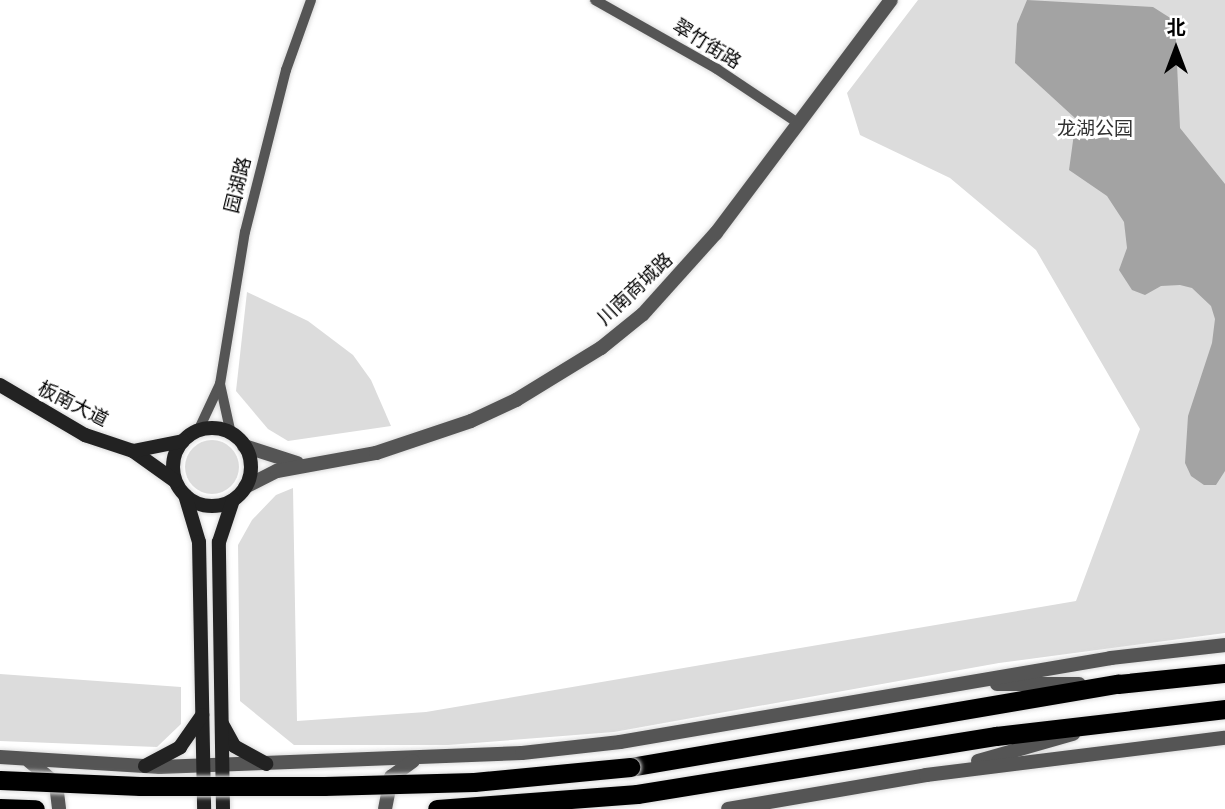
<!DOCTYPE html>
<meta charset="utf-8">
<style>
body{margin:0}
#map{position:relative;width:1225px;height:809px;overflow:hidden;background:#fff;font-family:"DM Sans","Noto Sans SC",sans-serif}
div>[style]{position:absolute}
.green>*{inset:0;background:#dcdcdc}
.round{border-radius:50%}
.water>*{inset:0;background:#a3a3a3}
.roads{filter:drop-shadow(0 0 2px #dbdbdb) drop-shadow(0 0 2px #dbdbdb)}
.minor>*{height:10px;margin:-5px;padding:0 5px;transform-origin:5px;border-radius:5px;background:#555}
.tertiary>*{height:14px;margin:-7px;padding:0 7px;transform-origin:7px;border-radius:7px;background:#555}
.secondary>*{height:14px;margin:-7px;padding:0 7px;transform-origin:7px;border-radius:7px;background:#222}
.secondary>.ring{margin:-7px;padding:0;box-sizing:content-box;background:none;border:14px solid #222;border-radius:50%}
.trunk>*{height:19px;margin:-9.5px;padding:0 9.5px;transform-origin:9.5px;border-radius:9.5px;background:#000}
.bridges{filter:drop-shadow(0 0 2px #dbdbdb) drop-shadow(0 0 2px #dbdbdb)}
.trunk-bridge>*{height:19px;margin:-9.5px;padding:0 9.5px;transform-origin:9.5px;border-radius:9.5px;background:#000}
span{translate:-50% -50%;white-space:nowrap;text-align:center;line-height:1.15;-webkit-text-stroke:6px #fff;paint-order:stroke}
.street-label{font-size:19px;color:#000}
.park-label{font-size:19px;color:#333}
.north{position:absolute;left:1141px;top:14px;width:70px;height:70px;-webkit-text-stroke:5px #fff;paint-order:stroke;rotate:0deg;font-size:19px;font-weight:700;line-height:28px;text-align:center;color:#000}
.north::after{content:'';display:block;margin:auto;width:24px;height:32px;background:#000;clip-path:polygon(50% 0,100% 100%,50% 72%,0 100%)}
</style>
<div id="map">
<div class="green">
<div style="clip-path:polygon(918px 0,1225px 0,1225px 633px,999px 663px,614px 732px,448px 745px,294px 745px,240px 701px,238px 545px,252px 520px,276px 495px,293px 488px,297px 721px,426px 712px,1076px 601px,1140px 429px,1036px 250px,950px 178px,860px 135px,847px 93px)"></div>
<div style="clip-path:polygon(247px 292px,308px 321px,353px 355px,371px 380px,391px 426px,288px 441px,268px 429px,236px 391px)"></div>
<div class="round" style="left:185px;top:440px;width:54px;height:54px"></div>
<div style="clip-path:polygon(0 674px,181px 687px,181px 724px,157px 747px,0 741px)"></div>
</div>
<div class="water">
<div style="clip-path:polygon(1027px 0,1153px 7px,1175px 21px,1180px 128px,1225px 184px,1225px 471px,1216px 485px,1204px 485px,1191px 476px,1185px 463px,1188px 416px,1212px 343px,1215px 319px,1211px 306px,1192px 288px,1180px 285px,1161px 286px,1145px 295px,1132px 290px,1119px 270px,1127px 248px,1124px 222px,1107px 196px,1069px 170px,1076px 119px,1015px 63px,1017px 24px)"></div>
</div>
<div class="roads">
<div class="minor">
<div style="left:595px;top:0;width:140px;rotate:29.5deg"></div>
<div style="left:717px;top:69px;width:97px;rotate:33.7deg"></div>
<div style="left:220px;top:384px;width:154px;rotate:-80.7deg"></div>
<div style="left:245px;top:232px;width:167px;rotate:-75.8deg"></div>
<div style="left:286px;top:70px;width:74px;rotate:-70.3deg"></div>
<div style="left:198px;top:431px;width:52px;rotate:-64.9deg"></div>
<div style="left:220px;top:384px;width:51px;rotate:77.6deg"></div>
</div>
<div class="tertiary">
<div style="left:244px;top:446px;width:56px;rotate:17.8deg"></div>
<div style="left:245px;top:487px;width:36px;rotate:-27deg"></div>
<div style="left:277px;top:471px;width:101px;rotate:-10.3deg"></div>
<div style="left:376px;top:453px;width:100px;rotate:-18.6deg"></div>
<div style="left:471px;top:421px;width:50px;rotate:-25deg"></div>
<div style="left:516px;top:400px;width:100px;rotate:-31.5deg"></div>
<div style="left:601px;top:348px;width:54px;rotate:-39deg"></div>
<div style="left:643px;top:314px;width:109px;rotate:-48deg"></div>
<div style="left:716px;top:233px;width:291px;rotate:-53.1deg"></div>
<div style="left:997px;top:684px;width:82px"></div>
<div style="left:0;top:757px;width:160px;rotate:3.6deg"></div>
<div style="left:160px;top:767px;width:362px;rotate:-2.2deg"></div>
<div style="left:522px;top:753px;width:99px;rotate:-6.4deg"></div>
<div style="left:620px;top:742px;width:498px;rotate:-9.7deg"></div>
<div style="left:1111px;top:658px;width:115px;rotate:-6.5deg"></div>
<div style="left:29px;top:761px;width:35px;rotate:40deg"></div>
<div style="left:56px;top:784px;width:25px;rotate:83deg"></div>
<div style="left:978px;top:761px;width:99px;rotate:-15.9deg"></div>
<div style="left:385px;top:809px;width:33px;rotate:-79deg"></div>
<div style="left:391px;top:777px;width:27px;rotate:-36deg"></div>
<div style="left:728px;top:809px;width:201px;rotate:-9.7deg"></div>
<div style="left:926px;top:775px;width:301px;rotate:-7.1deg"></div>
</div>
<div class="secondary">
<div style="left:0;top:385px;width:99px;rotate:30.5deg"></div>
<div style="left:85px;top:435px;width:51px;rotate:18.4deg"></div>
<div class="ring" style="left:173px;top:428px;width:64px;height:64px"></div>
<div style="left:175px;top:481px;width:52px;rotate:-144.5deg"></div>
<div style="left:133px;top:451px;width:51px;rotate:-11.3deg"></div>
<div style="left:185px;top:495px;width:49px;rotate:73.4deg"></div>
<div style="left:199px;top:542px;width:267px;rotate:88.9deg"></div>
<div style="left:222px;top:724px;width:25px;rotate:61deg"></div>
<div style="left:234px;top:746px;width:37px;rotate:29deg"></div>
<div style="left:145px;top:766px;width:40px;rotate:-28deg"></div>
<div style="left:180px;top:747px;width:39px;rotate:-55deg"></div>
<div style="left:223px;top:809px;width:267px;rotate:-90.9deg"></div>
<div style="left:219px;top:542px;width:44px;rotate:-71.6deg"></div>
</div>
<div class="trunk">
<div style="left:630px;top:767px;width:495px;rotate:-9.7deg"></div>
<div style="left:1118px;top:684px;width:108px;rotate:-5.9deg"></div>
<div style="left:0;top:808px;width:35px;rotate:2deg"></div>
<div style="left:437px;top:809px;width:201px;rotate:-4.3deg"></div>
<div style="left:637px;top:794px;width:364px;rotate:-9.2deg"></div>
<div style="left:996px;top:736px;width:231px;rotate:-6.7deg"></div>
</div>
</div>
<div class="bridges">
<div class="trunk-bridge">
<div style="left:0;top:780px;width:140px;rotate:2.5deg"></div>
<div style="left:140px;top:786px;width:184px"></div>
<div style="left:324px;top:786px;width:150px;rotate:-1.5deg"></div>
<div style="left:474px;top:782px;width:157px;rotate:-5.5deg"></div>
</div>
</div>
<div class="street-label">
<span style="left:707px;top:44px;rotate:32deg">翠竹街路</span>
<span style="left:238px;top:185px;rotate:-76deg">园湖路</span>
<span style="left:635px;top:289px;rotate:-43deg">川南商城路</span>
<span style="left:73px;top:404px;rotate:27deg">板南大道</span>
</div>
<div class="park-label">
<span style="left:1095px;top:129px">龙湖公园</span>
</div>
<div class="north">北</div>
</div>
